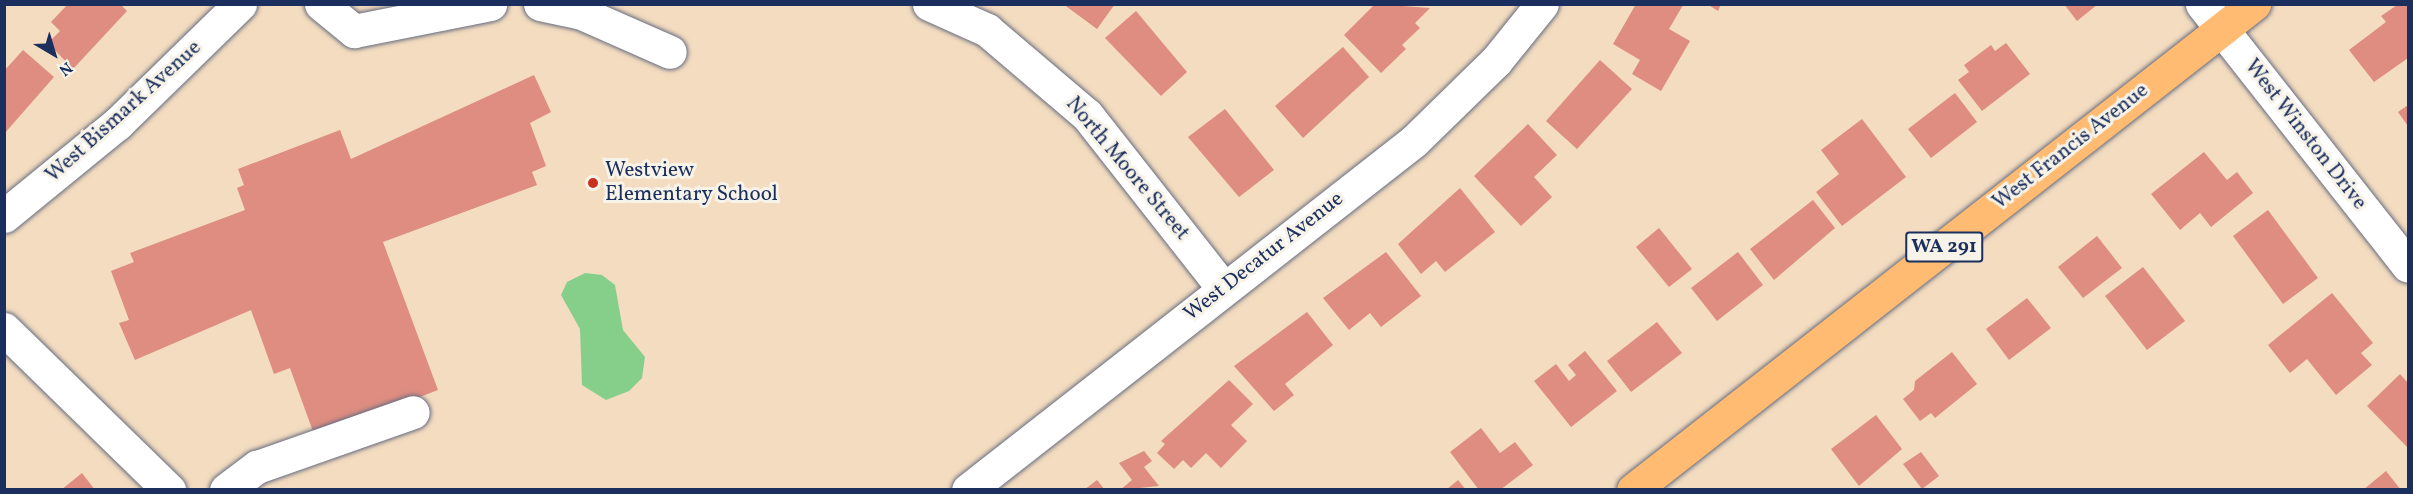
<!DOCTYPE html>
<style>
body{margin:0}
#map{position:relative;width:2413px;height:494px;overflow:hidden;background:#f3dcbf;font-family:Vollkorn,serif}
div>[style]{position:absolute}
.green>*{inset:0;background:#86cf8b}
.building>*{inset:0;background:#de8d80}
.roads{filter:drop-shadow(0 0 2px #676c80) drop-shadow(0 0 2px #676c80)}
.minor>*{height:33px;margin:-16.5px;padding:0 16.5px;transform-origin:16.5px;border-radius:16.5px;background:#fff}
.major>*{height:33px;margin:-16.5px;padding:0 16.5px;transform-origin:16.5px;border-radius:16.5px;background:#febb71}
.dots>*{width:16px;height:16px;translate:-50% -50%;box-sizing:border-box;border:3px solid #f7f3e8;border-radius:50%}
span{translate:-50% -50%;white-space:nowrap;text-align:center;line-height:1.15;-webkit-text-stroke:6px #f7f3e8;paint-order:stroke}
.shield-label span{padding:2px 4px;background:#f7f3e8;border:2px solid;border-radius:4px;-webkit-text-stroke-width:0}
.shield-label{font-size:20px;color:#1b2f5e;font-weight:700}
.street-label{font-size:21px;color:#1b2f5e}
.poi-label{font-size:21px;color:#1b2f5e}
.left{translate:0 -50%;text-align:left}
.frame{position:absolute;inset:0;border:6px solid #1b2f5e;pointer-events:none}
.north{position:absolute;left:24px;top:24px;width:60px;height:60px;-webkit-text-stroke:4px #f7f3e8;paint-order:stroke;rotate:142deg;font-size:16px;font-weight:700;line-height:24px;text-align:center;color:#1b2f5e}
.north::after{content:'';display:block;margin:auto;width:21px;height:27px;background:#1b2f5e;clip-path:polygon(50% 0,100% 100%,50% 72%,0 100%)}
</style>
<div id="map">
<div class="green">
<div style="clip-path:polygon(585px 273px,602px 275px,615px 285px,623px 330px,645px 357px,642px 378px,629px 391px,606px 400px,582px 385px,580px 329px,561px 295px,567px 282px)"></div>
</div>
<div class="building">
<div style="clip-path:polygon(68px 4px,120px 4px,127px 11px,73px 69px,48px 43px,60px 31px,51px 22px)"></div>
<div style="clip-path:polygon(1063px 4px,1115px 4px,1097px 29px)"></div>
<div style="clip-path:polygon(1375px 4px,1430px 8px,1415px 23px,1420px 28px,1402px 45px,1406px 49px,1381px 73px,1344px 35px)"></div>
<div style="clip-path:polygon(1636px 4px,1683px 5px,1669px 29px,1690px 41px,1661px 91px,1632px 74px,1640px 60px,1613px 44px)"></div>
<div style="clip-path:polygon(1707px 4px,1721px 4px,1718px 11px)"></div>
<div style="clip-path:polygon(2064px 4px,2098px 4px,2077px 21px)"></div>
<div style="clip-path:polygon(2397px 5px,2408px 5px,2408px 58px,2374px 82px,2349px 50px,2386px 22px,2381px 16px)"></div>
<div style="clip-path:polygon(1136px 11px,1187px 72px,1161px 96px,1105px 38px)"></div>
<div style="clip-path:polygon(2006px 43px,2030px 74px,1982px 111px,1958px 80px,1969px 72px,1964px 65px,1991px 45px,1995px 51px)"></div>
<div style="clip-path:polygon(1343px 47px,1369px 77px,1303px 138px,1275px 106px)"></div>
<div style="clip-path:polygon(23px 50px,54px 77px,4px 134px,4px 71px)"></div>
<div style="clip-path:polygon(1600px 60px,1632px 89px,1577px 149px,1546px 121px)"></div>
<div style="clip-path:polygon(534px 75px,551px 112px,530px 123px,546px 166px,532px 172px,537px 185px,383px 242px,438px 390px,315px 437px,290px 368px,274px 374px,251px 310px,135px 360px,119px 323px,129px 320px,111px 271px,134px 262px,130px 253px,245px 210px,237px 188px,244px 185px,238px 169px,340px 130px,351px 159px)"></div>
<div style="clip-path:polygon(1955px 93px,1977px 122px,1931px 158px,1908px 129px)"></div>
<div style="clip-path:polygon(2408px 105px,2408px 126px,2398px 112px)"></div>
<div style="clip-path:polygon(1225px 109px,1274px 170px,1239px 197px,1188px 137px)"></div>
<div style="clip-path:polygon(1862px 119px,1906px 177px,1842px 226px,1816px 192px,1839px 174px,1821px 150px)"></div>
<div style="clip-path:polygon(1528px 124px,1557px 155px,1534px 177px,1552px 197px,1521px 226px,1474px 176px)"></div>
<div style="clip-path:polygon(2204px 152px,2227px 180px,2237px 172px,2253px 193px,2211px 227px,2200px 213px,2180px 230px,2151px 194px)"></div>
<div style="clip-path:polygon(1460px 188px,1495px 232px,1445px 272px,1436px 261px,1421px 274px,1398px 244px)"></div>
<div style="clip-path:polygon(1813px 200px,1835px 228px,1774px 280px,1750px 249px)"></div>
<div style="clip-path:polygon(2268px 210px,2318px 278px,2283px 304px,2233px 236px)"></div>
<div style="clip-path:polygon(1659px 228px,1692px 269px,1669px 287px,1636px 247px)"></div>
<div style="clip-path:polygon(2097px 236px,2122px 268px,2083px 298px,2058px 267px)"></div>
<div style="clip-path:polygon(1386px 252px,1421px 296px,1381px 327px,1370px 313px,1349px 330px,1323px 298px)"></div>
<div style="clip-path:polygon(1738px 252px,1763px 285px,1717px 321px,1691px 288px)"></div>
<div style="clip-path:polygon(2143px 267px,2185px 321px,2147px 350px,2105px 296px)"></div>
<div style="clip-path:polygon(2332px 293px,2373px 343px,2361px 353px,2372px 365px,2336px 395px,2307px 359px,2290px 373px,2268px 345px)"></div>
<div style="clip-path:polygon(2027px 298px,2051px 328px,2009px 360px,1986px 329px)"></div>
<div style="clip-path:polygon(1307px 312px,1333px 345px,1285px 384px,1294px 395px,1274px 411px,1234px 366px)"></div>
<div style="clip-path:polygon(1657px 322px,1682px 353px,1631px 392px,1607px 361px)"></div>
<div style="clip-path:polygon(1585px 351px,1617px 391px,1571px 427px,1534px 381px,1556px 364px,1569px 381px,1576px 375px,1568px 365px)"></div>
<div style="clip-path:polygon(1952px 352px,1977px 384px,1935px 418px,1931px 413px,1920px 421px,1903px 399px,1914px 390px,1915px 381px)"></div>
<div style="clip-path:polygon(2400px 374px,2408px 383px,2408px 448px,2367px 406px)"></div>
<div style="clip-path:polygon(1229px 380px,1253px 404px,1231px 425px,1247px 441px,1221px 468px,1206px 453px,1191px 468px,1183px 460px,1174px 469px,1157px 453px,1165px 444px,1161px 441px)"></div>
<div style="clip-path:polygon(1876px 415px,1902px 449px,1859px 486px,1831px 449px)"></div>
<div style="clip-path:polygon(1481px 428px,1500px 453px,1515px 442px,1533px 465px,1500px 490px,1479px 490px,1450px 452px)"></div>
<div style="clip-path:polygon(1144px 451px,1152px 461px,1144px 467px,1159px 486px,1120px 490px,1132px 480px,1119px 463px)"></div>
<div style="clip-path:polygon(1921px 452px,1939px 476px,1922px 489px,1903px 464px)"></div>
<div style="clip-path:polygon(2386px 471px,2401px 490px,2363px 490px)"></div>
<div style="clip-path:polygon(82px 473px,95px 490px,61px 490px)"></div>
<div style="clip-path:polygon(1097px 480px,1105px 490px,1084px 490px)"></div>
<div style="clip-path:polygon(1458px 480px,1466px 490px,1446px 490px)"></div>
</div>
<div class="roads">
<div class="minor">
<div style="left:321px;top:4px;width:43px;rotate:39.3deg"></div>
<div style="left:354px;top:31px;width:139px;rotate:-11.2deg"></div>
<div style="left:540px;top:4px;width:40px;rotate:12deg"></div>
<div style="left:579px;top:12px;width:99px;rotate:23.7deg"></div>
<div style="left:929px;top:4px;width:64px;rotate:24.1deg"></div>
<div style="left:987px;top:30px;width:131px;rotate:40.4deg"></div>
<div style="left:1087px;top:115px;width:221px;rotate:51.8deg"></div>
<div style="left:2202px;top:4px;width:333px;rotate:51.8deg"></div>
<div style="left:4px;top:216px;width:146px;rotate:-39.2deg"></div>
<div style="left:117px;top:124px;width:172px;rotate:-44.3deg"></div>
<div style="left:4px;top:329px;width:231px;rotate:44.3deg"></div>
<div style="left:226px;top:490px;width:39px;rotate:-37deg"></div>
<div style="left:257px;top:467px;width:165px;rotate:-19.4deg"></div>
<div style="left:968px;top:490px;width:566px;rotate:-38.04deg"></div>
<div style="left:1414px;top:141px;width:115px;rotate:-44.3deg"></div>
<div style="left:1496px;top:61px;width:73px;rotate:-51.1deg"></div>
</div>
<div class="major">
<div style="left:1633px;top:490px;width:789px;rotate:-38.05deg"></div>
</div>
</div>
<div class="dots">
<div style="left:593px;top:183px;background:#c8321e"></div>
</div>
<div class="shield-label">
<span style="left:1944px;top:247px">WA 291</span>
</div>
<div class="street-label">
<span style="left:124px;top:112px;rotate:-42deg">West Bismark Avenue</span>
<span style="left:2305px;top:135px;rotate:52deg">West Winston Drive</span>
<span style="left:2071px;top:147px;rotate:-38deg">West Francis Avenue</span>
<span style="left:1127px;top:169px;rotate:50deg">North Moore Street</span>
<span style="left:1264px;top:257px;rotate:-38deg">West Decatur Avenue</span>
</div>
<div class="poi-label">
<span class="left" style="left:605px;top:183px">Westview<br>Elementary School</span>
</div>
<div class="frame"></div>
<div class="north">N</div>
</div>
